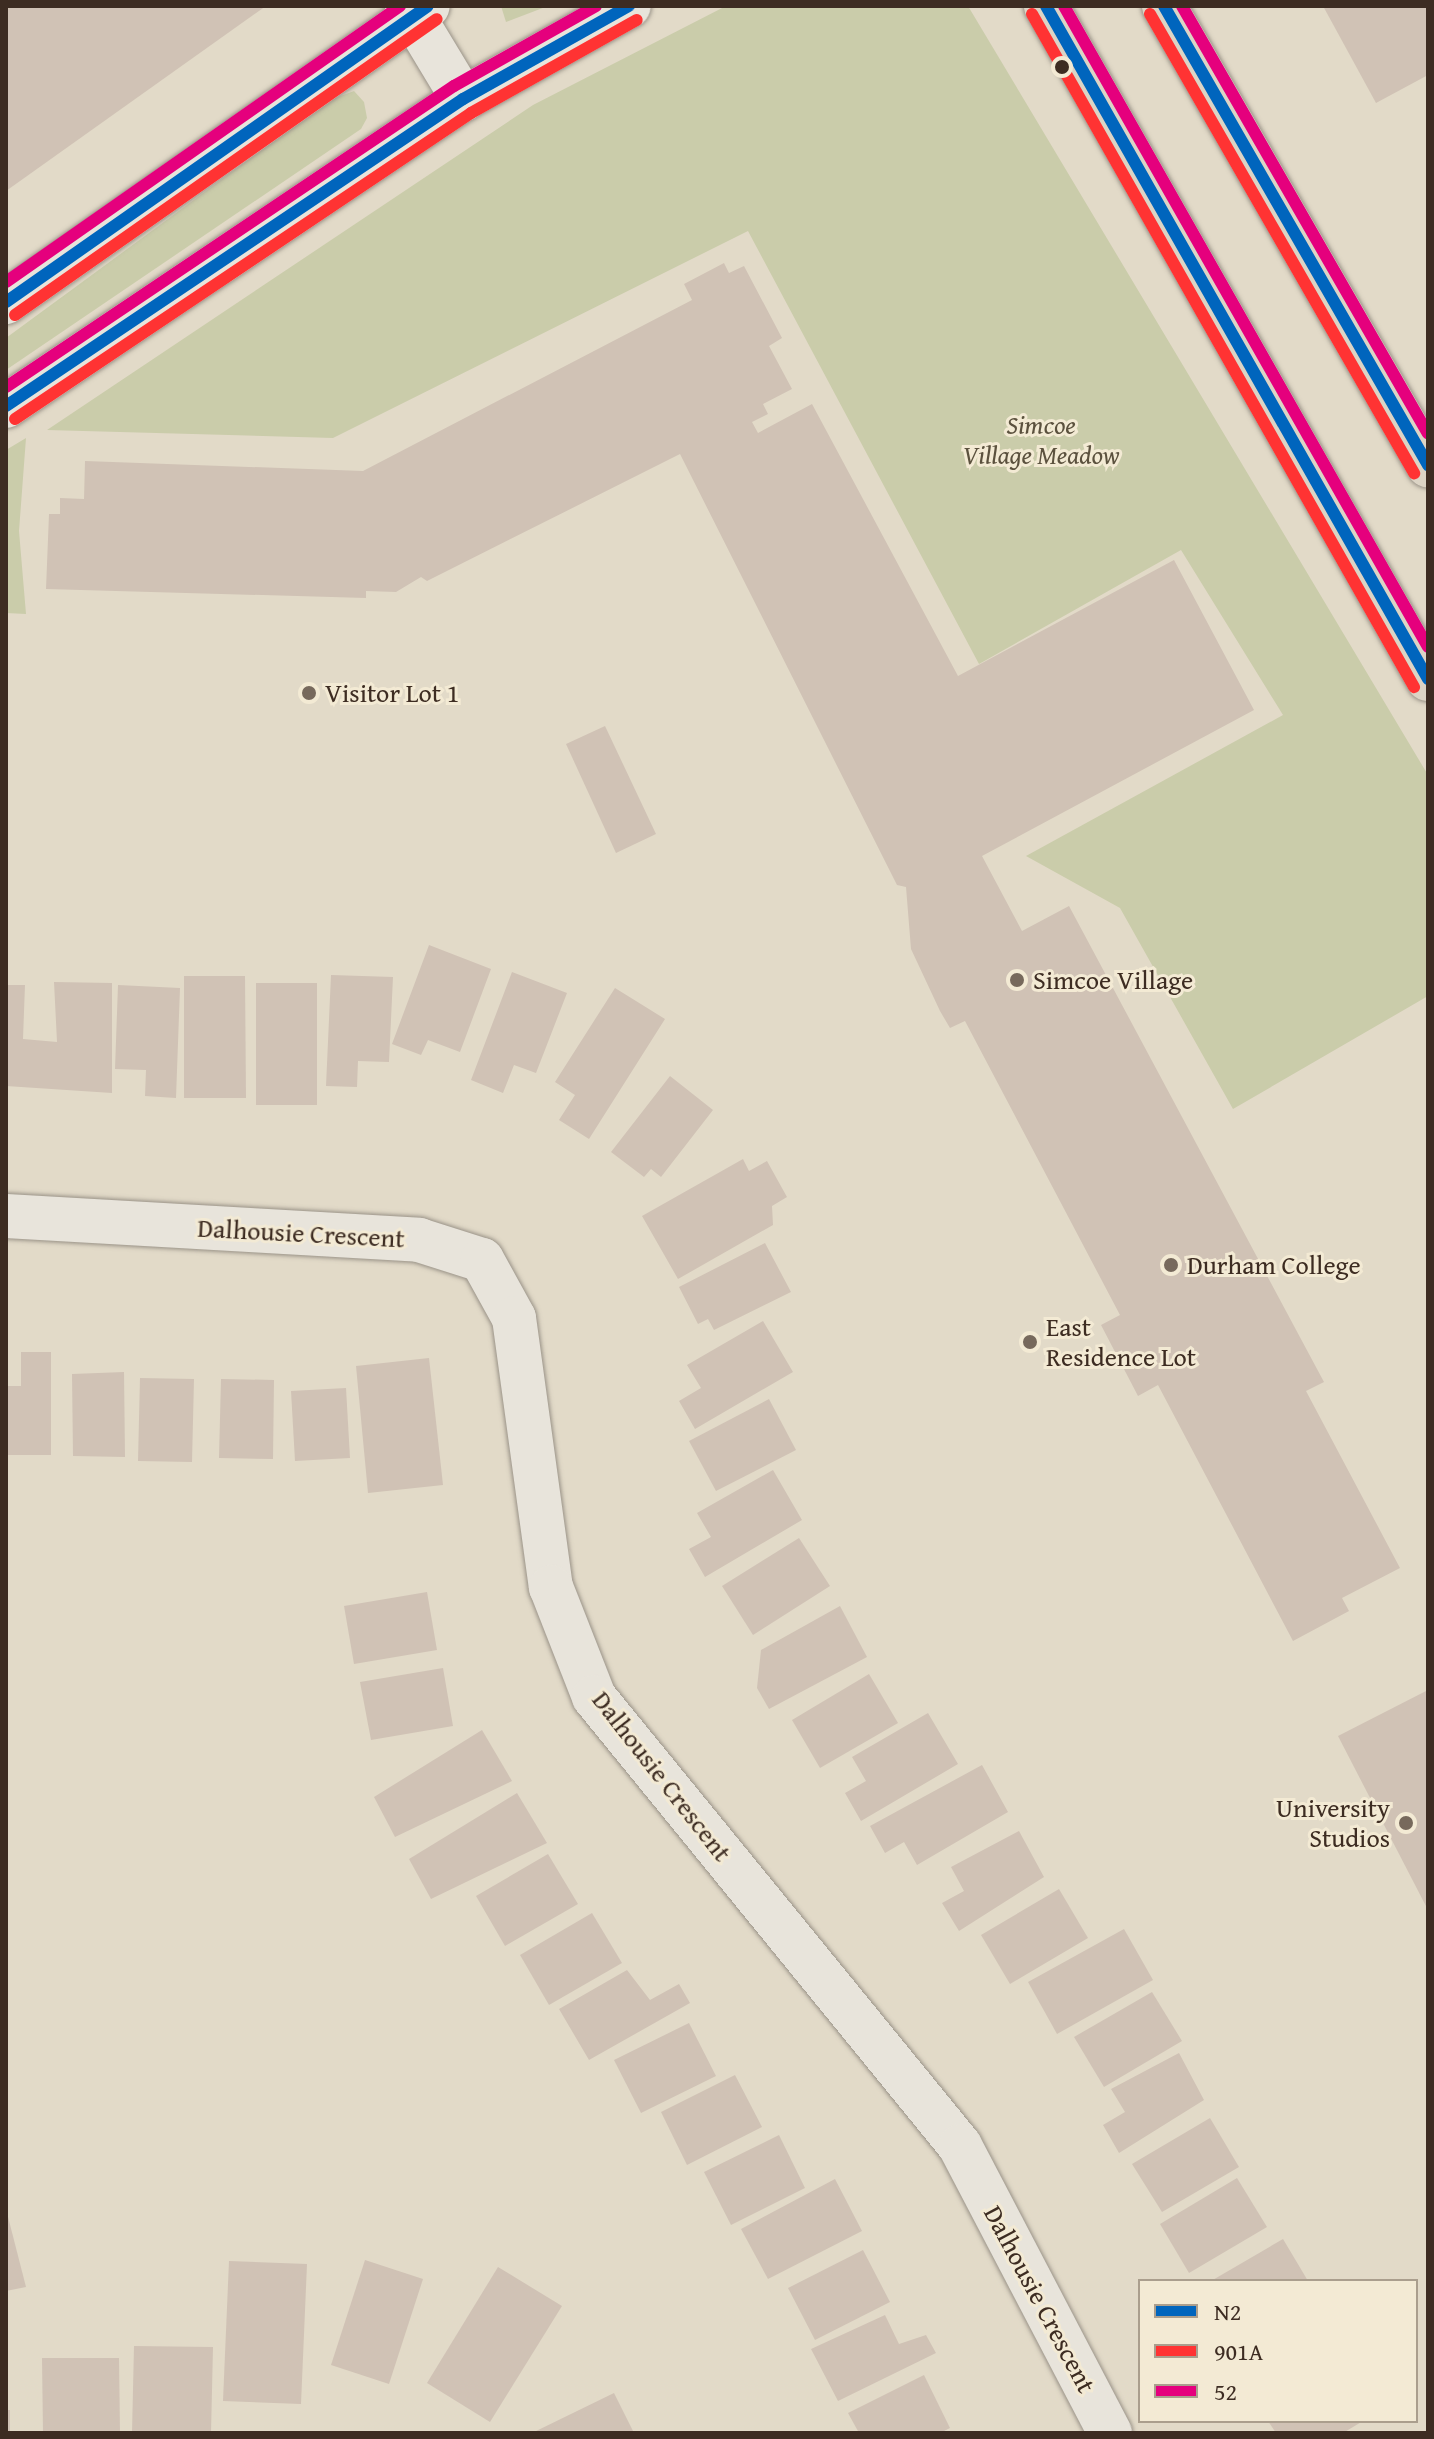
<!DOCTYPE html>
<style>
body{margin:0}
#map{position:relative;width:1434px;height:2439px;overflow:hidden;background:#e2dac8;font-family:"Gentium Book Plus",serif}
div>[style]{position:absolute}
.green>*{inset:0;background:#caccaa}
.building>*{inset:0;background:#d0c2b5}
.roads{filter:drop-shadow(0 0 2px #9a9388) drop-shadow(0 0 2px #9a9388)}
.minor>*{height:44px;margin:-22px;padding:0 22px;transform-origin:22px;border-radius:22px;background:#e8e4db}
.major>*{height:44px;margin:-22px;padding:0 22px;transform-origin:22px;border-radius:22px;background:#dcd4c5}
.bus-1>*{height:12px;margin:-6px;padding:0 6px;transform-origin:6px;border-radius:6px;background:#0065bd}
.bus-2>*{height:12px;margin:-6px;padding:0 6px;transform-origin:6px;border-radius:6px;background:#f33}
.bus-3>*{height:12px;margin:-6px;padding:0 6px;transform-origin:6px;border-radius:6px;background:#e5007d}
.dots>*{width:22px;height:22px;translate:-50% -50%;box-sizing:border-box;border:4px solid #f3ead4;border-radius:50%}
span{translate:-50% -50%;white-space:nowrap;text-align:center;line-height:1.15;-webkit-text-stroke:6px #f3ead4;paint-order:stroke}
.park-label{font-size:26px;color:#5b513e;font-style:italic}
.poi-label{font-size:26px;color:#3d2c22}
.left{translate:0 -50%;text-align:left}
.right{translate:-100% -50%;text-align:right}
.street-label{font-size:26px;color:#3d2c22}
.frame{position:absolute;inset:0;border:8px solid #3d2c22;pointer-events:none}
.legend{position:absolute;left:1138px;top:2279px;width:280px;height:144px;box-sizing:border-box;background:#f3ead4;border:2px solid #aa9e8d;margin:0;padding:10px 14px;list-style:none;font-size:24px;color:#3d2c22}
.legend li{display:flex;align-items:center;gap:16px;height:40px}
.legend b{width:40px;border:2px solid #aa9e8d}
</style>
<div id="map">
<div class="green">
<div style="clip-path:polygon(501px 6px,548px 6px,506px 22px)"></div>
<div style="clip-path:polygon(726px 6px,968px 6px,1428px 775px,1428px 996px,1233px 1109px,1120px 908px,1026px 856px,1283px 715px,1181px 550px,979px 664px,748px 231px,333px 438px,47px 430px,533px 105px)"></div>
<div style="clip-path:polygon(354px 91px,364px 102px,367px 118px,361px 129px,6px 370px,6px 338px,330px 100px)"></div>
<div style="clip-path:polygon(26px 438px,19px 531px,26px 614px,6px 613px,6px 450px)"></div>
</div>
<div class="building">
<div style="clip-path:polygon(6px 6px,266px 6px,6px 191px)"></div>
<div style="clip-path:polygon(1323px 6px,1428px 6px,1428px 75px,1376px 103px)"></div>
<div style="clip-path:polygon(724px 263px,729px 273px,744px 266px,782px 338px,769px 346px,792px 389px,763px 404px,768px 414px,752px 422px,758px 433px,812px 404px,958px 676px,1174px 560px,1254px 710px,982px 856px,1022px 931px,1069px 906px,1324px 1382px,1306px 1391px,1400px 1568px,1342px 1598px,1349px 1611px,1293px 1641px,1158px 1385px,1138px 1396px,1101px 1325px,1120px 1315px,965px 1021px,950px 1028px,940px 1011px,911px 949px,906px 887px,897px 885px,680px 454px,427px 581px,421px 577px,396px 592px,366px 591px,366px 598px,46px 589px,49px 514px,60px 514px,60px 498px,84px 499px,85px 461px,363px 471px,692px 300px,684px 284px)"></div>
<div style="clip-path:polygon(605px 726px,656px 834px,616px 853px,566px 744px)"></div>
<div style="clip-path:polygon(429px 945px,491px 969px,460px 1052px,428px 1040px,421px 1055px,392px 1044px)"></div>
<div style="clip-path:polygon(512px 972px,567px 993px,536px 1073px,514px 1065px,503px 1093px,471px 1080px)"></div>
<div style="clip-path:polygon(331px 975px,393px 977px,389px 1062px,358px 1061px,357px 1087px,326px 1086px)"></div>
<div style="clip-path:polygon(184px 976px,245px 976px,246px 1098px,184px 1098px)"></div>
<div style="clip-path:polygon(54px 982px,112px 983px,112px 1093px,6px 1086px,6px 985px,25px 985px,23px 1039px,57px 1042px)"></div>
<div style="clip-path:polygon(256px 983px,317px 983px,317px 1105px,256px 1105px)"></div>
<div style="clip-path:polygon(118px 985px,180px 988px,176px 1098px,145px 1096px,146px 1070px,115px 1069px)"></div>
<div style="clip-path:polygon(615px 988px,665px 1019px,589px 1139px,559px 1120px,575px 1095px,555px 1082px)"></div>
<div style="clip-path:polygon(670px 1076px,713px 1110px,661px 1177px,651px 1169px,644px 1177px,611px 1152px)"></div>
<div style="clip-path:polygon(743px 1159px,749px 1171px,767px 1161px,787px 1197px,772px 1206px,773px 1225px,678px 1279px,642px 1216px)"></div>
<div style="clip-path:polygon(765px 1243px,791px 1292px,714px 1330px,708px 1319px,698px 1324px,679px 1287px)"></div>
<div style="clip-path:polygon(763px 1321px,793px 1372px,695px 1429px,679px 1401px,701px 1388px,687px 1365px)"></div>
<div style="clip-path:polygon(21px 1352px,51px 1352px,51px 1455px,6px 1455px,6px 1386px,21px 1386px)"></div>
<div style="clip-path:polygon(429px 1358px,443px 1485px,368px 1493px,356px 1366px)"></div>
<div style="clip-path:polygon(124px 1372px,125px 1457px,73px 1456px,72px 1374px)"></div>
<div style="clip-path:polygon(140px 1378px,194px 1379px,192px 1462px,138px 1461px)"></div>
<div style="clip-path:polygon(221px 1379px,274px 1380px,273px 1459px,219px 1458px)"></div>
<div style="clip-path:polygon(346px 1388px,350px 1458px,295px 1461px,291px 1391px)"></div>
<div style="clip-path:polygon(769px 1399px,796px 1450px,716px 1491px,689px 1441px)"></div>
<div style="clip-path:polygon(773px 1470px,802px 1520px,705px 1577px,689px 1549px,711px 1537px,697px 1513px)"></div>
<div style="clip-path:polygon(799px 1538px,830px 1586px,753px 1635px,722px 1586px)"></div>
<div style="clip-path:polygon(427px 1592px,437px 1650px,354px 1664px,344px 1606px)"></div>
<div style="clip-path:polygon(840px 1606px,867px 1657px,769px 1709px,757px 1688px,761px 1650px)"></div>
<div style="clip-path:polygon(443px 1668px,453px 1726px,371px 1740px,360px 1682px)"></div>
<div style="clip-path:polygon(869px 1674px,898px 1723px,820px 1768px,792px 1720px)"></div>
<div style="clip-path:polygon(1428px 1690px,1428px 1910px,1338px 1736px)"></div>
<div style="clip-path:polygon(928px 1713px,958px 1764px,861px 1821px,845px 1793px,866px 1781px,852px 1757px)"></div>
<div style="clip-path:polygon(482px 1730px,512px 1781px,395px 1837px,374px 1797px)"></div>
<div style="clip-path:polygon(982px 1765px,1008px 1812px,917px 1865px,904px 1842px,885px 1853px,870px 1826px)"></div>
<div style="clip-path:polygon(517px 1793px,547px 1843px,431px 1899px,409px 1859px)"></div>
<div style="clip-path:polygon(1019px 1831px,1044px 1877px,959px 1931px,942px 1903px,964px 1891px,951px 1867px)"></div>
<div style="clip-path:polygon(548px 1854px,578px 1904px,505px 1946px,476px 1896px)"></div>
<div style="clip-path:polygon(1059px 1889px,1088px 1938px,1010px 1984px,981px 1935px)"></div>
<div style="clip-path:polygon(592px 1913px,622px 1963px,549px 2005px,520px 1955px)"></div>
<div style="clip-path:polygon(1124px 1929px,1153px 1980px,1057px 2034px,1028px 1982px)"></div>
<div style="clip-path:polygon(627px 1970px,650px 2000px,679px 1984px,690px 2003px,589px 2060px,559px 2009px)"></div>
<div style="clip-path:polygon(1152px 1992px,1182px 2041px,1104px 2087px,1074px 2037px)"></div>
<div style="clip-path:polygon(689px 2023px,716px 2076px,641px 2113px,614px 2060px)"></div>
<div style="clip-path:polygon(1179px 2053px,1204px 2100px,1119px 2153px,1103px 2125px,1125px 2112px,1111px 2089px)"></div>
<div style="clip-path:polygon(735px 2075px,762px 2127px,687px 2165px,661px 2112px)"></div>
<div style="clip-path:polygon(1210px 2118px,1239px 2167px,1162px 2212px,1132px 2164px)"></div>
<div style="clip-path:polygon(779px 2135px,805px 2188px,731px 2225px,704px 2172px)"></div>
<div style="clip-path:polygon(1237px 2178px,1267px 2227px,1189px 2273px,1160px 2224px)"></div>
<div style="clip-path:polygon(835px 2179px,862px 2231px,768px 2279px,741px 2229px)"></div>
<div style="clip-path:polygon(6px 2209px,26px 2287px,6px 2291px)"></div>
<div style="clip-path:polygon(1283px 2239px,1308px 2281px,1211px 2281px)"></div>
<div style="clip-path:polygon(863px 2250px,890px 2302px,815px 2340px,788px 2288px)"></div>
<div style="clip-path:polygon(365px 2260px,423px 2279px,389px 2384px,331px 2365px)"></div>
<div style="clip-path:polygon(229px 2261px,307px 2264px,301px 2404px,223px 2401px)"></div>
<div style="clip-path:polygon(498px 2267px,562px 2306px,490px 2422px,427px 2383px)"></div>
<div style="clip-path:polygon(885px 2315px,899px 2344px,926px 2335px,936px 2353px,838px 2401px,811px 2349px)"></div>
<div style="clip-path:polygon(134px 2346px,213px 2347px,211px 2433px,132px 2433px)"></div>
<div style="clip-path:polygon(42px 2358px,119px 2358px,120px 2433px,43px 2433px)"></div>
<div style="clip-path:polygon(924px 2375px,950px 2428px,940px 2433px,859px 2433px,848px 2413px)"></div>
<div style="clip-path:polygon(614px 2393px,634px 2433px,532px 2433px)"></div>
<div style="clip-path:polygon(6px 2410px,10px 2410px,10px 2433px,6px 2433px)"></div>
<div style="clip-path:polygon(1268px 2421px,1363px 2421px,1343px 2433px,1276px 2433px)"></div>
</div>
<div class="roads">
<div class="minor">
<div style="left:407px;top:6px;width:109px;rotate:58.9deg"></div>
<div style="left:6px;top:302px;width:515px;rotate:-35.05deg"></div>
<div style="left:6px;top:406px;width:551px;rotate:-33.89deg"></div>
<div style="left:463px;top:99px;width:190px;rotate:-29.3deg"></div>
<div style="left:6px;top:1216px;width:414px;rotate:3.3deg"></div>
<div style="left:419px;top:1240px;width:66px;rotate:17.6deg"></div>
<div style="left:482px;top:1260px;width:66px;rotate:61.1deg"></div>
<div style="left:514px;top:1318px;width:272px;rotate:82.2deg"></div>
<div style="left:551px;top:1587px;width:118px;rotate:68.6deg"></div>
<div style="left:594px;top:1697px;width:579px;rotate:50.81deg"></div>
<div style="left:960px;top:2146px;width:324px;rotate:62.4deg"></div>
</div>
<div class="major">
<div style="left:1046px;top:6px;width:774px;rotate:60.42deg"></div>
<div style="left:1164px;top:6px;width:530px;rotate:60.09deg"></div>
</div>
</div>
<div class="bus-1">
<div style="left:1046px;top:6px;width:774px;rotate:60.42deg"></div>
<div style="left:1164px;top:6px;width:530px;rotate:60.09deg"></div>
<div style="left:6px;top:302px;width:515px;rotate:-35.05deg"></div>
<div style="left:6px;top:406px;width:551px;rotate:-33.89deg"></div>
<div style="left:463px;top:99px;width:190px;rotate:-29.3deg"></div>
</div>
<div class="bus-2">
<div style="left:1032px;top:14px;width:774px;rotate:60.42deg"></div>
<div style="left:1150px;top:14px;width:530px;rotate:60.09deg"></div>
<div style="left:15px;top:315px;width:515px;rotate:-35.05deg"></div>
<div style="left:15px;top:419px;width:549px;rotate:-33.86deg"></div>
<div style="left:471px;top:113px;width:190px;rotate:-29.3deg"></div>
</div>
<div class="bus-3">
<div style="left:1064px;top:6px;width:737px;rotate:60.41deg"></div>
<div style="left:1182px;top:6px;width:493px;rotate:60.1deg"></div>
<div style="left:6px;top:282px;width:481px;rotate:-35deg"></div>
<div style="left:6px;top:387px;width:540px;rotate:-33.9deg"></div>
<div style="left:454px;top:86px;width:163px;rotate:-29.4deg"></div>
</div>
<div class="dots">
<div style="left:1062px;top:67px;background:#3d2c22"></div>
<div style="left:309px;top:693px;background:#77695c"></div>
<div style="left:1017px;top:980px;background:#77695c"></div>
<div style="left:1171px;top:1265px;background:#77695c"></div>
<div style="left:1030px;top:1342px;background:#77695c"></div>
<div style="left:1406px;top:1823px;background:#77695c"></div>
</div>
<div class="park-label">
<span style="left:1041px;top:440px">Simcoe<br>Village Meadow</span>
</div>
<div class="poi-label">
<span class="left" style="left:325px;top:693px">Visitor Lot 1</span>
<span class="left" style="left:1033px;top:980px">Simcoe Village</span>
<span class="left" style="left:1187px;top:1265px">Durham College</span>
<span class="left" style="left:1046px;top:1342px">East<br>Residence Lot</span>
<span class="right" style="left:1390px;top:1823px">University<br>Studios</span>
</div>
<div class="street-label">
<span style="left:301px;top:1233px;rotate:3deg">Dalhousie Crescent</span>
<span style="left:662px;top:1776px;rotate:52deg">Dalhousie Crescent</span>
<span style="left:1040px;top:2299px;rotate:62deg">Dalhousie Crescent</span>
</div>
<div class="frame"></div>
<ul class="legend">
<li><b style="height:10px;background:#0065bd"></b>N2</li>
<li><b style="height:10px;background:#f33"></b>901A</li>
<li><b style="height:10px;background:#e5007d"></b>52</li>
</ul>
</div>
